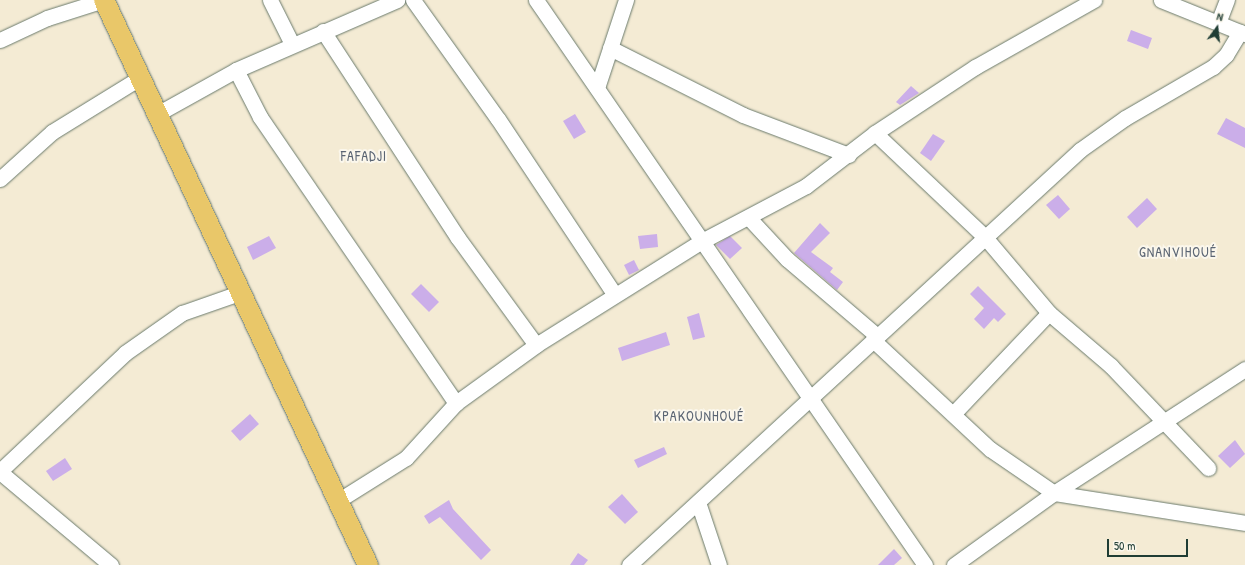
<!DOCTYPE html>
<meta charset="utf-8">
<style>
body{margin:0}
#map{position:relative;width:1245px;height:565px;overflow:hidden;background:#f4ebd4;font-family:"Patrick Hand",sans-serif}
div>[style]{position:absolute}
.building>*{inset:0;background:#cbaee9}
.roads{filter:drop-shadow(0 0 1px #6a7a6c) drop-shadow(0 0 1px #6a7a6c)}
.minor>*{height:15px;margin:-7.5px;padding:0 7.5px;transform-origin:7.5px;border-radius:7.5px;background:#fff}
.major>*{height:20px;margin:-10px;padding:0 10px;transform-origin:10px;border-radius:10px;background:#e9c769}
span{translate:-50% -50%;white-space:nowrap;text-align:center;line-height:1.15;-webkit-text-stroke:4px #fbf7ec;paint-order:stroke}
.quarter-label{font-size:14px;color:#5b6573;letter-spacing:1px}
.north{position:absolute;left:1197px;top:8px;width:40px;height:40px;-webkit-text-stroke:3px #fbf7ec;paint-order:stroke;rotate:15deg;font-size:11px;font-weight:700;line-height:16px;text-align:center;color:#1f3d34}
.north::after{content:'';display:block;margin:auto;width:14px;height:18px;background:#1f3d34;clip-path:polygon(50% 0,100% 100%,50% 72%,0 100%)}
.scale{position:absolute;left:1107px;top:539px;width:81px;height:18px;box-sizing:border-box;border:2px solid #1f3d34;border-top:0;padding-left:5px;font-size:12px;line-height:14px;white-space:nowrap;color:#1f3d34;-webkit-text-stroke:3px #fbf7ec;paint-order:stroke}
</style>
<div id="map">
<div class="building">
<div style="clip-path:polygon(1131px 30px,1152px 38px,1148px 49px,1127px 41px)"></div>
<div style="clip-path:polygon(911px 86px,919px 93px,900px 105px,896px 102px)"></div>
<div style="clip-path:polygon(575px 114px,586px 132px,574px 139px,563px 121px)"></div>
<div style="clip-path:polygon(1226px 118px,1245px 128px,1245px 148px,1217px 134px)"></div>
<div style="clip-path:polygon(933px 134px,945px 141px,931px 161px,920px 153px)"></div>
<div style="clip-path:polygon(1058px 195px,1070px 209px,1059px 219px,1046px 205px)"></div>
<div style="clip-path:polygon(1147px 198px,1157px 209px,1137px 228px,1127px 217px)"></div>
<div style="clip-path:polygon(820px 223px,830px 233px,811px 252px,833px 268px,830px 272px,843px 282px,837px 290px,794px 253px)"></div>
<div style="clip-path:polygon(657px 234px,658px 247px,640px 249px,638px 236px)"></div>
<div style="clip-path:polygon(269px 236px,276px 248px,253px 260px,247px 247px)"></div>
<div style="clip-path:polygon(730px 236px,742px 248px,730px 259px,716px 245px)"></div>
<div style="clip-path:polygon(634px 260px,639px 270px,629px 275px,624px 265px)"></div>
<div style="clip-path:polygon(421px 284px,439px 302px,429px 312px,411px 294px)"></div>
<div style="clip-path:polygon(978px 286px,1006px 314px,998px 322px,994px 318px,984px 329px,974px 319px,984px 308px,970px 294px)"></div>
<div style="clip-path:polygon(699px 313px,705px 337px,693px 340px,687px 317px)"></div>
<div style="clip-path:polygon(666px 332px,670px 345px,622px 361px,618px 348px)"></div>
<div style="clip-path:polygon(250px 414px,259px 424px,240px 441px,231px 431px)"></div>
<div style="clip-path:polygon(1235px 440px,1245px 454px,1230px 468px,1218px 456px)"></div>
<div style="clip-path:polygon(664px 447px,667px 454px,638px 468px,634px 460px)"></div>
<div style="clip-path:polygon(65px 458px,72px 469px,53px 481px,46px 471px)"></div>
<div style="clip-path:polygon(622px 494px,638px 512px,625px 524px,608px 507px)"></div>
<div style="clip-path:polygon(449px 500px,453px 509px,491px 550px,481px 560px,440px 517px,429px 524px,424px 516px)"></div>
<div style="clip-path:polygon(894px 549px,902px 558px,894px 565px,878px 565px)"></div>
<div style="clip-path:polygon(578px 553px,588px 560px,584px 565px,570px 565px)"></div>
</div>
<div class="roads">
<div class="minor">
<div style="left:270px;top:0;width:49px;rotate:63.4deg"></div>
<div style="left:413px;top:0;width:146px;rotate:54.5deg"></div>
<div style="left:498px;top:119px;width:211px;rotate:56.4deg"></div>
<div style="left:536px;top:0;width:686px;rotate:55.45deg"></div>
<div style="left:1161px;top:0;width:91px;rotate:22deg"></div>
<div style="left:1218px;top:23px;width:25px;rotate:-69deg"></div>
<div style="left:323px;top:31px;width:247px;rotate:56.9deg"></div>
<div style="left:458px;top:238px;width:132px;rotate:53.9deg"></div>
<div style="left:0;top:40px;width:52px;rotate:-25.1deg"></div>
<div style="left:47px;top:18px;width:60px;rotate:-17.5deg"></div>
<div style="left:610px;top:48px;width:149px;rotate:26.7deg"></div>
<div style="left:743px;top:115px;width:113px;rotate:20.7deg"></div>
<div style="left:236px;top:70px;width:53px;rotate:62.9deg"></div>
<div style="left:260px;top:117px;width:347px;rotate:55.6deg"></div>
<div style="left:597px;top:88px;width:93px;rotate:-71.8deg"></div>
<div style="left:157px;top:114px;width:90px;rotate:-29.1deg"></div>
<div style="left:236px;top:70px;width:176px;rotate:-23.5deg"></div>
<div style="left:875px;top:133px;width:150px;rotate:43.4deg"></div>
<div style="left:984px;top:236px;width:101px;rotate:49.8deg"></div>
<div style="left:1049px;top:313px;width:82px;rotate:40.5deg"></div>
<div style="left:1111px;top:366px;width:141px;rotate:46.4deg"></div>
<div style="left:0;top:179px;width:70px;rotate:-42.1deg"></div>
<div style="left:52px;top:132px;width:105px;rotate:-31.7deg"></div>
<div style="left:749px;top:218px;width:56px;rotate:47.2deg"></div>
<div style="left:787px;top:259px;width:118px;rotate:40.5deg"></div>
<div style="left:873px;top:340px;width:160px;rotate:43deg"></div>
<div style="left:990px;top:449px;width:78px;rotate:34.5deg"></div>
<div style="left:1054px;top:493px;width:193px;rotate:8.9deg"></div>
<div style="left:953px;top:414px;width:139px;rotate:-46.5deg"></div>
<div style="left:0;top:471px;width:172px;rotate:-43.3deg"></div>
<div style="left:125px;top:353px;width:70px;rotate:-35.1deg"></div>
<div style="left:182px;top:313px;width:64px;rotate:-19.3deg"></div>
<div style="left:0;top:472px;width:145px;rotate:40deg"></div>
<div style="left:339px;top:500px;width:79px;rotate:-32.1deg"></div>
<div style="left:406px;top:458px;width:74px;rotate:-47.7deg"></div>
<div style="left:456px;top:403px;width:99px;rotate:-35.9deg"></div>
<div style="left:536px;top:345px;width:196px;rotate:-32.1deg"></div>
<div style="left:702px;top:241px;width:118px;rotate:-27.9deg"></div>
<div style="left:806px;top:186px;width:87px;rotate:-37.5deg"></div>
<div style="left:875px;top:133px;width:120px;rotate:-33.4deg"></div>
<div style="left:975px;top:67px;width:137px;rotate:-29.4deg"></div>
<div style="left:698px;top:502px;width:66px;rotate:71.6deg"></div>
<div style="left:629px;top:565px;width:613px;rotate:-42.62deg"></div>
<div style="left:1080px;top:150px;width:55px;rotate:-35.4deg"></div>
<div style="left:1125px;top:118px;width:102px;rotate:-30.1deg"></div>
<div style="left:1213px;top:67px;width:18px;rotate:-43deg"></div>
<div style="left:1226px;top:55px;width:27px;rotate:-59deg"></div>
<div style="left:954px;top:565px;width:123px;rotate:-35.8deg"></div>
<div style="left:1054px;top:493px;width:228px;rotate:-33deg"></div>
</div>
<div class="major">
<div style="left:104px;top:0;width:624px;rotate:64.96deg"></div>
</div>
</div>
<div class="quarter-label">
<span style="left:364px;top:156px">FAFADJI</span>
<span style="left:1178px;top:252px">GNANVIHOUÉ</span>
<span style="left:699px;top:416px">KPAKOUNHOUÉ</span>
</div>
<div class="north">N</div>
<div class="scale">50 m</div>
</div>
